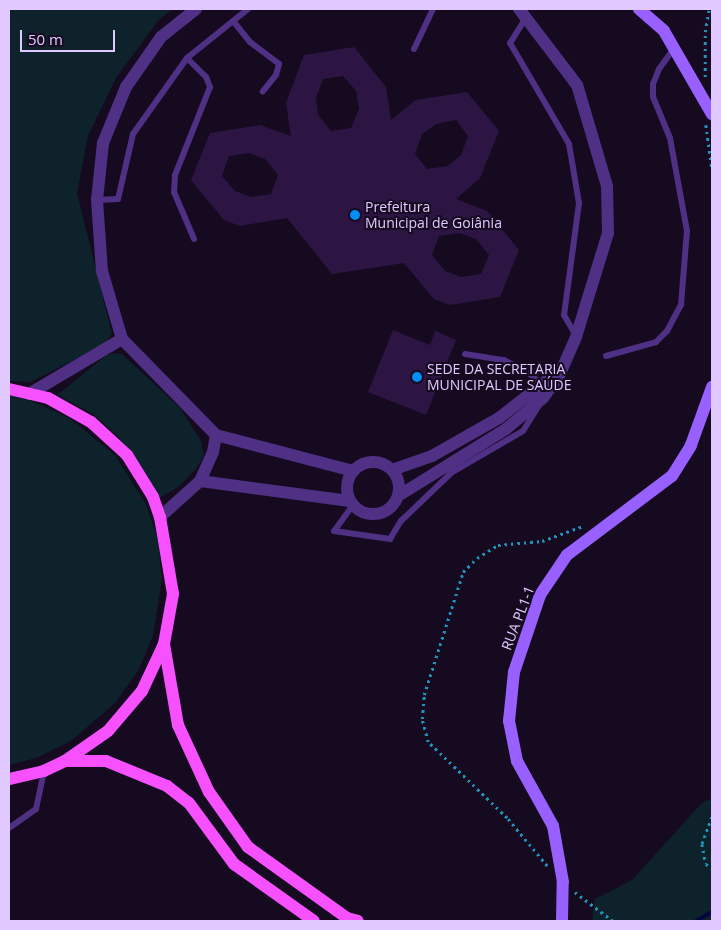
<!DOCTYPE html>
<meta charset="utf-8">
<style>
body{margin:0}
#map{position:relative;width:721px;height:930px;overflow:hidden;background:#150a20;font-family:"Open Sans",sans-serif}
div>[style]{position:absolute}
.green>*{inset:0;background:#0d222b}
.stream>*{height:4px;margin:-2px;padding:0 2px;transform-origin:2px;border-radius:2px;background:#04063f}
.building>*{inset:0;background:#2d1543}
.path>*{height:2.5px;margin-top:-1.25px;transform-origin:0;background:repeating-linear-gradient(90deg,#2193bb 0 2.5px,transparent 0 6.5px)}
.lane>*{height:6px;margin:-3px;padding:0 3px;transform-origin:3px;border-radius:3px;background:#4f3084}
.street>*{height:12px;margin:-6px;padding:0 6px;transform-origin:6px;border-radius:6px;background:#4f3084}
.street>.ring{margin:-6px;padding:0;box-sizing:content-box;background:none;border:12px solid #4f3084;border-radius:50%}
.secondary>*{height:12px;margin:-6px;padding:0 6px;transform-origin:6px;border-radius:6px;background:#9860ff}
.primary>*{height:12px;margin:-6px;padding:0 6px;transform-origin:6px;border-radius:6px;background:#f650ff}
.dots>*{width:14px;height:14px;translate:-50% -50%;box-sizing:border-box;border:2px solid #150a20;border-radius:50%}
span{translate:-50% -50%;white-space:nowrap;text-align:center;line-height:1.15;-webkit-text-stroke:4px #150a20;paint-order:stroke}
.poi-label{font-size:14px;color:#e1c9ff}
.left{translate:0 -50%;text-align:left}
.street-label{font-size:14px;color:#e1c9ff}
.frame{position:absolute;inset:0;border:10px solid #e1c9ff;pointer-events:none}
.scale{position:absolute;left:20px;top:30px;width:95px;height:22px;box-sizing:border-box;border:2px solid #e1c9ff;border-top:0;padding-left:6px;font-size:15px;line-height:18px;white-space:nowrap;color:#e1c9ff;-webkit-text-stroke:4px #150a20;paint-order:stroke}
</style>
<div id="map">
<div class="green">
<div style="clip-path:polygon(9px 9px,172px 9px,157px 22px,116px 78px,88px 136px,77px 193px,112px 334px,103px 346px,30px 382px,9px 381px)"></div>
<div style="clip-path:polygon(115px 353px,122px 354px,180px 408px,201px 441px,204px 455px,196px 469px,178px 487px,159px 498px,116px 434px,92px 413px,57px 395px,107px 355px)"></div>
<div style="clip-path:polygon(9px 395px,32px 401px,69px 418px,115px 455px,146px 504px,158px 540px,162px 579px,153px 636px,138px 671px,115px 703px,71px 741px,36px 758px,9px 765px)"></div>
<div style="clip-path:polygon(712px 798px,712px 921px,592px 921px,595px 899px,632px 880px,701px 804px)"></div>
</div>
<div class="stream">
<div style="left:696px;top:921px;width:18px;rotate:-29deg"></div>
</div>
<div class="building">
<div style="clip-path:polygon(evenodd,354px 47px,386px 87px,391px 120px,416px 100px,467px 92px,499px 131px,480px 178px,456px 199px,487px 211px,519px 250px,500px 297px,450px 305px,434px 299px,404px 263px,332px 274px,287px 218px,240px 226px,224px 220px,191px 180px,210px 133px,260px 125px,291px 136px,286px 103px,304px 55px,354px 47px,343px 76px,356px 91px,359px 109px,351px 128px,331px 131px,318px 115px,316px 98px,323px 79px,343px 76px,354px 47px,456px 120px,468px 136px,461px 155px,448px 166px,427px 169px,415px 154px,422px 134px,436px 124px,456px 120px,354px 47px,249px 153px,265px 159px,278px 175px,271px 194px,251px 197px,235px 191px,222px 176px,229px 156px,249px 153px,354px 47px,459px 233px,476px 239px,489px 255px,481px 274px,461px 277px,445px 271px,432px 255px,439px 236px,459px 233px)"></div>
<div style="clip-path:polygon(393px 330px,430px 345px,435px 331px,456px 340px,426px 415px,368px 392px)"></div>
</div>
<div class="path">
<div style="left:705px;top:77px;width:45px;rotate:-90deg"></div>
<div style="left:705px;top:32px;width:23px;rotate:-80deg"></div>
<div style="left:706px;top:125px;width:44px;rotate:82.2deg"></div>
<div style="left:712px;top:817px;width:29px;rotate:110deg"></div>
<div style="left:702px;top:844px;width:20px;rotate:79deg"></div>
<div style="left:706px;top:864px;width:7px;rotate:34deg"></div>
<div style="left:547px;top:866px;width:62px;rotate:-129.8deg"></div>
<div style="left:507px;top:818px;width:110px;rotate:-136.1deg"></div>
<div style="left:428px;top:742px;width:24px;rotate:-105deg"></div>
<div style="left:422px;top:719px;width:24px;rotate:-85deg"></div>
<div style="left:424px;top:695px;width:129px;rotate:-72.4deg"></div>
<div style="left:463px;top:572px;width:20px;rotate:-45deg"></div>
<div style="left:477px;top:558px;width:25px;rotate:-32deg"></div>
<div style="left:498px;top:545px;width:44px;rotate:-5.2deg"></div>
<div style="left:542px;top:541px;width:44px;rotate:-20.1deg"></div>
<div style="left:575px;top:892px;width:48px;rotate:37.3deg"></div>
</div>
<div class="lane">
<div style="left:527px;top:16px;width:32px;rotate:122deg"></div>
<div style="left:510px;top:43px;width:117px;rotate:59.7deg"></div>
<div style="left:569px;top:144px;width:60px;rotate:80.4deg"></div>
<div style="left:579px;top:203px;width:113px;rotate:97.6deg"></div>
<div style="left:564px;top:315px;width:24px;rotate:60deg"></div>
<div style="left:233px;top:21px;width:27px;rotate:51deg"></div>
<div style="left:250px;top:42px;width:36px;rotate:37deg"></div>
<div style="left:279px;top:64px;width:11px;rotate:105deg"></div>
<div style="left:276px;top:75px;width:21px;rotate:129deg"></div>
<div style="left:414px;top:49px;width:44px;rotate:-64.6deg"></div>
<div style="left:187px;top:58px;width:27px;rotate:45deg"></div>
<div style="left:206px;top:77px;width:11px;rotate:68deg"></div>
<div style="left:210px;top:87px;width:95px;rotate:111.7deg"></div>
<div style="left:175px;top:175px;width:17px;rotate:93deg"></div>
<div style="left:174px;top:192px;width:51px;rotate:66.9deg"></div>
<div style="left:97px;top:200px;width:21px;rotate:-3deg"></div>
<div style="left:118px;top:199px;width:67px;rotate:-77deg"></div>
<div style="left:133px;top:134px;width:93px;rotate:-54.6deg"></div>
<div style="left:187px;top:58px;width:78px;rotate:-38.8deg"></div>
<div style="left:465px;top:354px;width:39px;rotate:9deg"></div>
<div style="left:504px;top:360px;width:30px;rotate:28deg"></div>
<div style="left:530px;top:374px;width:18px;rotate:43deg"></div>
<div style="left:606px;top:356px;width:52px;rotate:-15.6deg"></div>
<div style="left:656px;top:342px;width:16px;rotate:-45deg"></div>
<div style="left:667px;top:331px;width:30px;rotate:-62deg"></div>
<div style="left:681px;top:305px;width:74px;rotate:-85.4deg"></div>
<div style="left:687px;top:231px;width:95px;rotate:-100.4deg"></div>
<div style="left:670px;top:138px;width:44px;rotate:-112.5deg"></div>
<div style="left:653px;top:97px;width:13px;rotate:-90deg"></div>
<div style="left:653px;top:84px;width:16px;rotate:-68deg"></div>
<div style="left:659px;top:69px;width:26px;rotate:-54deg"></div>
<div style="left:353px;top:505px;width:32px;rotate:126deg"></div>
<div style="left:334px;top:531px;width:57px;rotate:8.1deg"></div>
<div style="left:390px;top:539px;width:21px;rotate:-59deg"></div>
<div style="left:401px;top:521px;width:69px;rotate:-43.8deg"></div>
<div style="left:451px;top:473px;width:83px;rotate:-30.3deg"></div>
<div style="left:523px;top:431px;width:31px;rotate:-58deg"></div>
<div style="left:9px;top:828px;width:33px;rotate:-35deg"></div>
<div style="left:36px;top:809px;width:39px;rotate:-78deg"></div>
</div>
<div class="street">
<div style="left:196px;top:9px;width:45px;rotate:141.3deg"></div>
<div style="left:161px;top:37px;width:61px;rotate:125deg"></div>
<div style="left:126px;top:87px;width:61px;rotate:112.3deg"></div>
<div style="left:103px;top:143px;width:57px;rotate:96deg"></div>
<div style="left:97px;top:200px;width:71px;rotate:86deg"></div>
<div style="left:102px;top:271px;width:71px;rotate:73.6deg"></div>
<div style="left:122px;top:339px;width:134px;rotate:45.6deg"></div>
<div style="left:216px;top:435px;width:17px;rotate:100deg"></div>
<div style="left:213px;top:452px;width:32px;rotate:114deg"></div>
<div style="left:29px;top:394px;width:108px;rotate:-30.6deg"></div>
<div style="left:216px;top:435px;width:142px;rotate:14.7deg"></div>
<div class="ring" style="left:347px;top:462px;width:40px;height:40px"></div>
<div style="left:392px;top:470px;width:42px;rotate:-19.3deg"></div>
<div style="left:432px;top:456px;width:77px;rotate:-29.6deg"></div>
<div style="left:499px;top:418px;width:65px;rotate:-38.1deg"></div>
<div style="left:398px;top:496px;width:127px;rotate:-31.8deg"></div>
<div style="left:506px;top:429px;width:48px;rotate:-40deg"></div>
<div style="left:543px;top:398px;width:27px;rotate:-54deg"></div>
<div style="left:559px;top:376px;width:43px;rotate:-66.4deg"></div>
<div style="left:576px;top:337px;width:109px;rotate:-72.9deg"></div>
<div style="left:608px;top:233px;width:47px;rotate:-91.2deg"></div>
<div style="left:607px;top:186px;width:105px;rotate:-106.5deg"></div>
<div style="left:577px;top:85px;width:96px;rotate:-127.3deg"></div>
<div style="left:160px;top:517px;width:54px;rotate:-42deg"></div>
<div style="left:200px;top:481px;width:151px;rotate:7.6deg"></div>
</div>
<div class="secondary">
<div style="left:639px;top:9px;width:33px;rotate:41deg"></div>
<div style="left:664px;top:31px;width:96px;rotate:60deg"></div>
<div style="left:562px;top:921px;width:39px;rotate:-89deg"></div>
<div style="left:563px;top:882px;width:57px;rotate:-100.1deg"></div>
<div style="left:553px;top:826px;width:74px;rotate:-119deg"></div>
<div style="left:517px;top:761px;width:41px;rotate:-101.3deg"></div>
<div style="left:509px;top:721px;width:49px;rotate:-84.2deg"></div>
<div style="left:514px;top:672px;width:81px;rotate:-71.3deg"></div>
<div style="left:540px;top:595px;width:48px;rotate:-56deg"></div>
<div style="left:567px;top:555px;width:131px;rotate:-37deg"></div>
<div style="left:672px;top:476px;width:36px;rotate:-58deg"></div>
<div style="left:691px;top:445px;width:62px;rotate:-70.1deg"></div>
</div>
<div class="primary">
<div style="left:9px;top:389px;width:40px;rotate:13deg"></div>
<div style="left:48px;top:398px;width:49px;rotate:29.2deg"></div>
<div style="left:91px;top:422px;width:49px;rotate:42.5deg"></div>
<div style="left:127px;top:455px;width:49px;rotate:58.2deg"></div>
<div style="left:153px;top:497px;width:21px;rotate:71deg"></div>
<div style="left:160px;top:517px;width:78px;rotate:80.4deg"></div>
<div style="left:173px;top:594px;width:51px;rotate:100.2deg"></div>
<div style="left:164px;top:644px;width:52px;rotate:115.1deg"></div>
<div style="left:142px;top:691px;width:52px;rotate:130.4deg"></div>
<div style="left:108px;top:731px;width:52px;rotate:145.1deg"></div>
<div style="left:65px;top:761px;width:23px;rotate:155deg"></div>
<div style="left:44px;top:771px;width:36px;rotate:167deg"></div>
<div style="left:164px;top:644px;width:82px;rotate:80.2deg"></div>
<div style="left:178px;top:725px;width:74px;rotate:65.2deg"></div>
<div style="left:209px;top:792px;width:67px;rotate:54.7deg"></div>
<div style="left:248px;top:847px;width:122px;rotate:35.6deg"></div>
<div style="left:347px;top:918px;width:11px;rotate:15deg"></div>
<div style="left:65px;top:761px;width:41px"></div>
<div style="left:106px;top:761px;width:66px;rotate:22.3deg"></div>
<div style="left:167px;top:786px;width:28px;rotate:38deg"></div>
<div style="left:189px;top:803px;width:76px;rotate:53.6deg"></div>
<div style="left:234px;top:864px;width:98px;rotate:35.5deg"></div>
</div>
<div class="dots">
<div style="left:355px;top:215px;background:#008df4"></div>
<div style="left:417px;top:377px;background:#008df4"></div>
</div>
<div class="poi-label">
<span class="left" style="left:365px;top:215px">Prefeitura<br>Municipal de Goiânia</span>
<span class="left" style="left:427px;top:377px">SEDE DA SECRETARIA<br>MUNICIPAL DE SAÚDE</span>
</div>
<div class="street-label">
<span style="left:518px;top:618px;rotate:-69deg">RUA PL1-1</span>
</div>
<div class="frame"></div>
<div class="scale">50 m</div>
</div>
